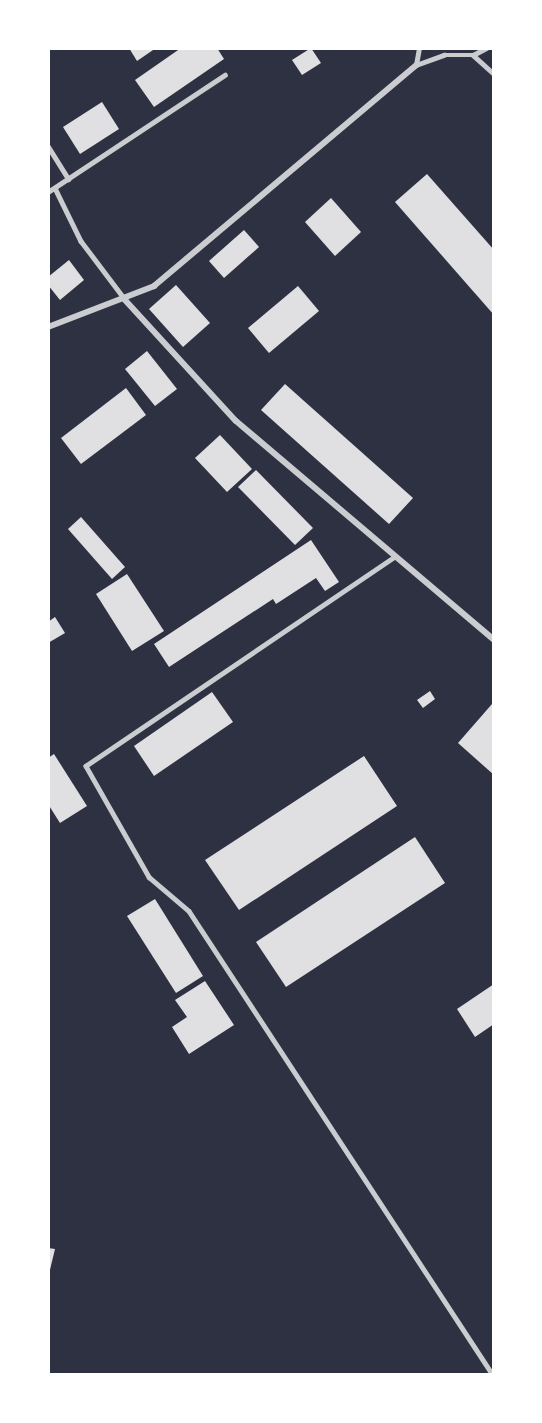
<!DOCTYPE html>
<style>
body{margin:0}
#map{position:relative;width:542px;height:1423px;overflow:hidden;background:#2d3142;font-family:Helvetica,sans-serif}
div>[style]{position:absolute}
.building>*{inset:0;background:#e0e0e3}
.service>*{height:4.5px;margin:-2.25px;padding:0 2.25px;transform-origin:2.25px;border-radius:2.25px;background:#caccd0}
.minor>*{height:6px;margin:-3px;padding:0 3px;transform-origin:3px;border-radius:3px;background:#caccd0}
span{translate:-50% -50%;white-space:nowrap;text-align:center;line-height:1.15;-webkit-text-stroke:4.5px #fff;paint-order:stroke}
.frame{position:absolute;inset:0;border:50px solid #fff;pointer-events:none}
</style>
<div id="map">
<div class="building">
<div style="clip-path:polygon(129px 48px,156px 48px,137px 61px)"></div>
<div style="clip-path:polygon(181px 48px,217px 48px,224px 59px,154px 107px,135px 80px)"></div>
<div style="clip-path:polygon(311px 48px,321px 63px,302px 75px,292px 60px)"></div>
<div style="clip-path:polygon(102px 102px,119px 129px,80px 154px,63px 127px)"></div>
<div style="clip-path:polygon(427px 174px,494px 250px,494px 315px,395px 202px)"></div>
<div style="clip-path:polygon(331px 198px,361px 232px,335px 256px,305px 222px)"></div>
<div style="clip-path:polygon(244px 230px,259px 247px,224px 278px,209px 261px)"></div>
<div style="clip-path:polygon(69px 260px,84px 280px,60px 300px,48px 285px,48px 277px)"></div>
<div style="clip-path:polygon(176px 285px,210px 323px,183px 347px,149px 309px)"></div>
<div style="clip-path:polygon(298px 286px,319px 311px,269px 353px,248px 328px)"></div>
<div style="clip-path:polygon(147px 351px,177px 389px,155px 406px,125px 369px)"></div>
<div style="clip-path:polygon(285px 384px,413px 498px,389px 524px,261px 410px)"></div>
<div style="clip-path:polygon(126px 388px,146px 415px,81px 464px,61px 438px)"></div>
<div style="clip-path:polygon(220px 435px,252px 469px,227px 492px,195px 458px)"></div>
<div style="clip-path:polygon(256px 470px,313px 528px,295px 545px,238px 487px)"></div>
<div style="clip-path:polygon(81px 517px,125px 567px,112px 579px,68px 529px)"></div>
<div style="clip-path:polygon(311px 540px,339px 582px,325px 591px,316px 578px,276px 604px,273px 599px,169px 667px,154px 644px)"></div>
<div style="clip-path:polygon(127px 574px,164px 631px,132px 651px,96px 594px)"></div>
<div style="clip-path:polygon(55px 617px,65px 633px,48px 643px,48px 622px)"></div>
<div style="clip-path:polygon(430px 691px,435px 699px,423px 708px,417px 700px)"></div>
<div style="clip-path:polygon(212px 692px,233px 722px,154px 776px,134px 746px)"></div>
<div style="clip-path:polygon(492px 704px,494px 705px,494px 775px,458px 743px)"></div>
<div style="clip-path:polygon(54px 754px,87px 806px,60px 823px,48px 804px,48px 758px)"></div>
<div style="clip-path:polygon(364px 756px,397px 806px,239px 910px,205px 860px)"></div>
<div style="clip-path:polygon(415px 837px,445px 883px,286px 987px,256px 942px)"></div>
<div style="clip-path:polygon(155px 899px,203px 976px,176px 993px,127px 916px)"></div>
<div style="clip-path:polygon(205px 981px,234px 1025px,189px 1054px,172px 1027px,187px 1017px,175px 1000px)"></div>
<div style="clip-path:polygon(494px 984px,494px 1024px,475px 1037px,457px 1009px)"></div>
<div style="clip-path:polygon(48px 1248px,55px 1249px,49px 1274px,48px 1273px)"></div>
</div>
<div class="service">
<div style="left:473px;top:55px;width:28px;rotate:42deg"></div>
<div style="left:416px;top:65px;width:30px;rotate:-20deg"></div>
<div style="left:444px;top:55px;width:29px"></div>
<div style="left:473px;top:55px;width:15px;rotate:-28deg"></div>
<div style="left:416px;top:65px;width:17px;rotate:-80deg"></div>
<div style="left:48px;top:146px;width:39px;rotate:58deg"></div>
<div style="left:55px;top:188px;width:59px;rotate:63.9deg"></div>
<div style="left:81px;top:241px;width:71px;rotate:53deg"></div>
<div style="left:48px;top:192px;width:212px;rotate:-33.5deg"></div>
<div style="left:395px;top:557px;width:373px;rotate:145.9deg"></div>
<div style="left:86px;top:766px;width:128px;rotate:60.4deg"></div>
<div style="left:149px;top:877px;width:52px;rotate:40.4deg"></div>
<div style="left:189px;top:911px;width:555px;rotate:56.77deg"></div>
</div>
<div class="minor">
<div style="left:125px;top:300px;width:164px;rotate:47.5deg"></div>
<div style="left:236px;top:421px;width:338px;rotate:40.3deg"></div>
<div style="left:48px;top:327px;width:114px;rotate:-21.1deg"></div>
<div style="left:154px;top:286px;width:343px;rotate:-40.1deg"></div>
</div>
<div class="frame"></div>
</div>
